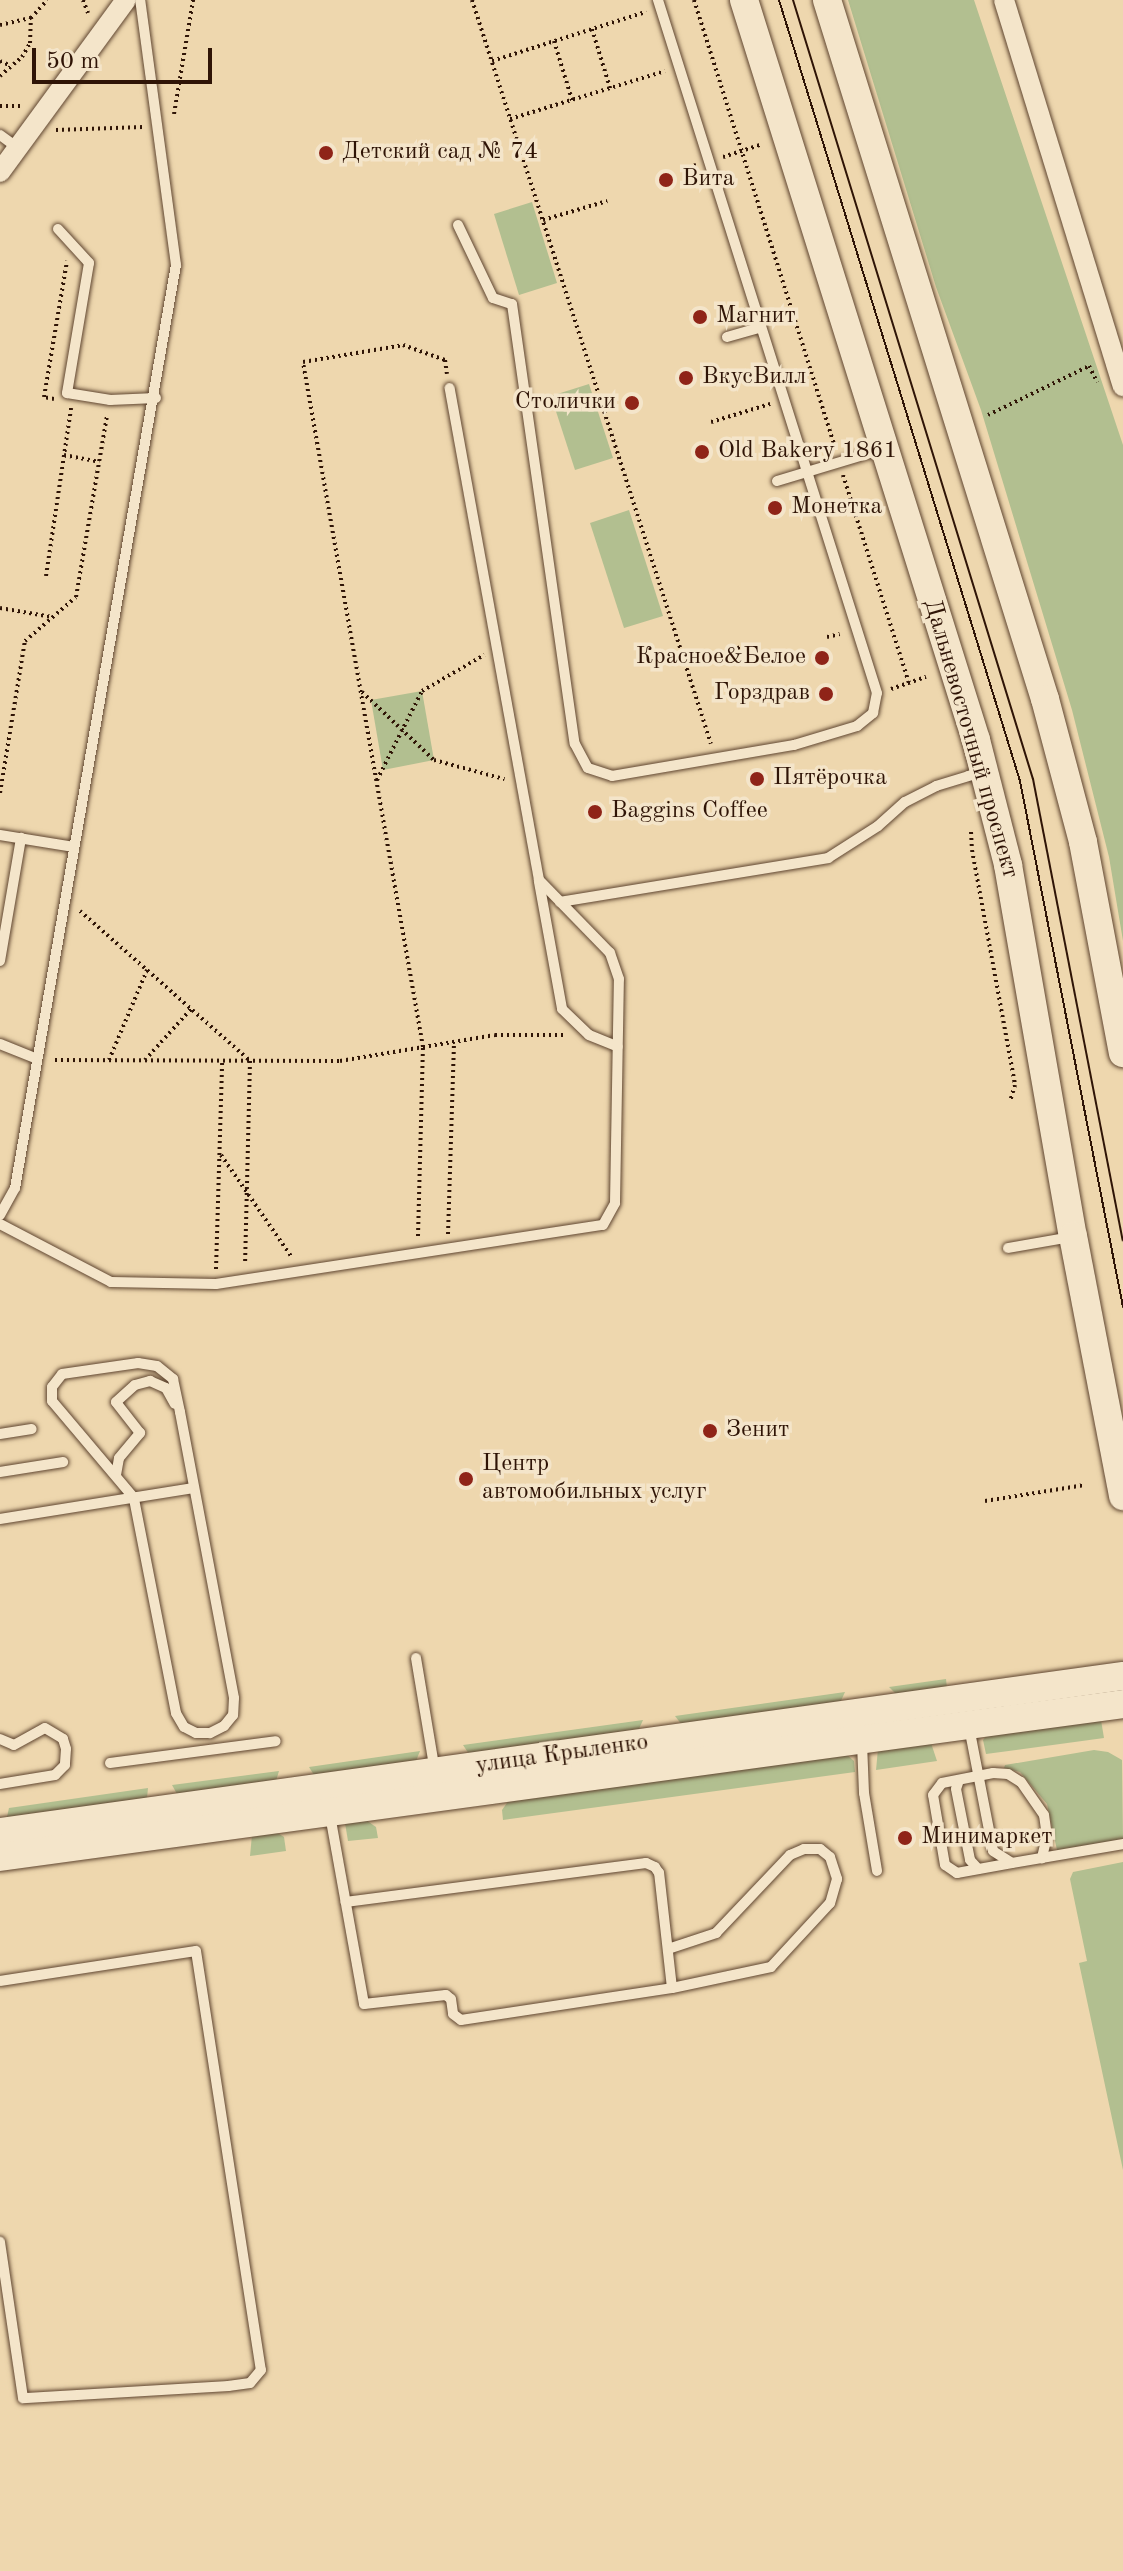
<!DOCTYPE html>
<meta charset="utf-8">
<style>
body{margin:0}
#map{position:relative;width:1123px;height:2571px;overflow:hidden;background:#eed7ae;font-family:"Old Standard TT",serif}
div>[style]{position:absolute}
.green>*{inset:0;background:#b2bf90}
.path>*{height:4px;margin-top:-2px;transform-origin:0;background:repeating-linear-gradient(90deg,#2f1406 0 2px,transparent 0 6px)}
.roads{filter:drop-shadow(0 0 2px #5f4530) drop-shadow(0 0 2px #5f4530)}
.lane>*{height:10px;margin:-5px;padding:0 5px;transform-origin:5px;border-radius:5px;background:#f4e5ca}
.street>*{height:20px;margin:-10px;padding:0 10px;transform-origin:10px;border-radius:10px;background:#f4e5ca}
.secondary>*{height:28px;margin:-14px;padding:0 14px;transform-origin:14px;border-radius:14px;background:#f4e5ca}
.tram>*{height:2px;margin:-1px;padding:0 1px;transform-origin:1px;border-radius:1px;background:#2f1406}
.dots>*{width:22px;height:22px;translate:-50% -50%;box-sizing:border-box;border:4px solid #f4e5ca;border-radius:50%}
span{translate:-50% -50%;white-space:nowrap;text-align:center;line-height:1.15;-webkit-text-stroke:7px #f4e5ca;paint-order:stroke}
.poi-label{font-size:24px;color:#2f1406}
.left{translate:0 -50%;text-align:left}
.right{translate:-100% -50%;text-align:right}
.street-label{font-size:24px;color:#2f1406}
.scale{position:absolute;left:32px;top:48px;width:180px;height:36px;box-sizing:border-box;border:4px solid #2f1406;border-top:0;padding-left:10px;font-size:24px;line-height:28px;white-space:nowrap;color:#2f1406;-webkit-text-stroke:6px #f4e5ca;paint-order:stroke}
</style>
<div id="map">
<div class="green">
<div style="clip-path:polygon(848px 0,974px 0,1123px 445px,1123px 941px,1109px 857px,1072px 710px,981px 410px,936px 287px)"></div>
<div style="clip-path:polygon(532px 202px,557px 283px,519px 295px,494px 214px)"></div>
<div style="clip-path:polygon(589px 384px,613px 458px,575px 470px,551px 396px)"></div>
<div style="clip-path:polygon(629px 510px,663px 616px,624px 628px,590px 523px)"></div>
<div style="clip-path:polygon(422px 691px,434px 760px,383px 770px,371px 700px)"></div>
<div style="clip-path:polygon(946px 1679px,947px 1688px,897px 1695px,889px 1687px)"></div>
<div style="clip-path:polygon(845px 1692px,840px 1703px,682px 1725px,675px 1716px)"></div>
<div style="clip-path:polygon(643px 1720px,639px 1729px,469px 1754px,463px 1745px)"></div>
<div style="clip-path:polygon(1101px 1720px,1104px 1738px,986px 1754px,983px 1740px,987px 1735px)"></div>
<div style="clip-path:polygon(931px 1743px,937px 1761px,876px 1770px,878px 1749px)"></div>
<div style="clip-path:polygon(1094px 1750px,1108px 1752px,1122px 1760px,1123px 1839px,1057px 1850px,1047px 1804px,1020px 1772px,1004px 1768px,1005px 1765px)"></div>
<div style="clip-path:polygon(420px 1751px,416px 1761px,314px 1775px,309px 1767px)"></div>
<div style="clip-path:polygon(846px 1754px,854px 1761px,855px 1772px,503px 1820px,502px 1810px,509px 1800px)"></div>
<div style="clip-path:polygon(279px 1771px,276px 1781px,177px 1794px,172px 1785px)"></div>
<div style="clip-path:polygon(148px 1788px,147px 1798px,7px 1817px,9px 1808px)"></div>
<div style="clip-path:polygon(366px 1820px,376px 1827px,378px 1838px,348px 1841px,345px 1823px)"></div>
<div style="clip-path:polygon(276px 1832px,284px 1837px,286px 1851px,250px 1856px,252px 1835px)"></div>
<div style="clip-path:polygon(1123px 1862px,1123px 2170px,1079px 1963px,1087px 1961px,1070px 1879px,1073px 1872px)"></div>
</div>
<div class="path">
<div style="left:83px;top:0;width:14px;rotate:69deg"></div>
<div style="left:472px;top:0;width:781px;rotate:72.19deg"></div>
<div style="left:694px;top:0;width:470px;rotate:72.5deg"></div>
<div style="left:0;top:25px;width:32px;rotate:-13deg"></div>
<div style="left:31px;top:18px;width:24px;rotate:-48deg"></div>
<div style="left:592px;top:29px;width:62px;rotate:73deg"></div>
<div style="left:554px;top:41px;width:62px;rotate:73deg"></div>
<div style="left:0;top:61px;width:12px;rotate:24deg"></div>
<div style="left:492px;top:61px;width:162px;rotate:-17.7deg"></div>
<div style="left:0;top:76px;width:29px;rotate:-41deg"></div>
<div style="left:22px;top:57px;width:16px;rotate:-60deg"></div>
<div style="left:30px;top:43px;width:25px;rotate:-88deg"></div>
<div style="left:0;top:106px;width:20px"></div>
<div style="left:174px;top:114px;width:116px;rotate:-80.5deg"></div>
<div style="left:510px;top:119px;width:162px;rotate:-17.2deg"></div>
<div style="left:56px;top:130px;width:87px;rotate:-2deg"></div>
<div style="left:723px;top:157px;width:39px;rotate:-18deg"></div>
<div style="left:683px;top:170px;width:14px;rotate:-21deg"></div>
<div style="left:543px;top:220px;width:67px;rotate:-16.5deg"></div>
<div style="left:54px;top:399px;width:10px;rotate:-169deg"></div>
<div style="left:44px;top:397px;width:138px;rotate:-80.4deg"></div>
<div style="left:988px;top:415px;width:112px;rotate:-25.9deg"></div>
<div style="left:1089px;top:366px;width:18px;rotate:63deg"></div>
<div style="left:711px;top:422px;width:62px;rotate:-17deg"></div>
<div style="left:64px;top:455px;width:36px;rotate:11deg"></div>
<div style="left:843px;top:475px;width:218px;rotate:72.4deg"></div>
<div style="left:46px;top:576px;width:170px;rotate:-81.5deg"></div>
<div style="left:0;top:608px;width:53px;rotate:9.8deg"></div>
<div style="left:827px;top:637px;width:13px;rotate:-13deg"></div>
<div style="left:686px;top:664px;width:58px;rotate:-17.2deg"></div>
<div style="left:891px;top:689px;width:37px;rotate:-19deg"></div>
<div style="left:362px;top:692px;width:99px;rotate:43.4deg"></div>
<div style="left:434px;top:760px;width:73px;rotate:15.2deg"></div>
<div style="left:377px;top:780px;width:100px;rotate:-63.2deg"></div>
<div style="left:422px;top:691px;width:72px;rotate:-30.1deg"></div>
<div style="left:0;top:793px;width:154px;rotate:-80.7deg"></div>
<div style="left:25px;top:641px;width:67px;rotate:-40.8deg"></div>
<div style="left:76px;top:597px;width:184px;rotate:-80.3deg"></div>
<div style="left:971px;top:832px;width:18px;rotate:87deg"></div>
<div style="left:972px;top:850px;width:239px;rotate:79.6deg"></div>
<div style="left:1015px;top:1085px;width:17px;rotate:107deg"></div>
<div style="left:80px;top:911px;width:227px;rotate:41.4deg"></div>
<div style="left:250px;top:1061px;width:204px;rotate:91.4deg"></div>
<div style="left:55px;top:1060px;width:285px;rotate:0.2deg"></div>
<div style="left:340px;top:1061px;width:157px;rotate:-9.5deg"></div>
<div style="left:495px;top:1035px;width:69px"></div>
<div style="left:109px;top:1060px;width:98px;rotate:-67.1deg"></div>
<div style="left:145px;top:1060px;width:69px;rotate:-48deg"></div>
<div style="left:221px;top:1155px;width:123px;rotate:55.3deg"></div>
<div style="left:448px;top:1234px;width:191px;rotate:-88.2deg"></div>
<div style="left:418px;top:1236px;width:189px;rotate:-88.5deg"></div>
<div style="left:423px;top:1047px;width:695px;rotate:-99.94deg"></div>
<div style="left:303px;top:362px;width:101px;rotate:-9.6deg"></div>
<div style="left:403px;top:345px;width:45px;rotate:19.7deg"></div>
<div style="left:445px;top:360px;width:14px;rotate:82deg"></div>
<div style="left:216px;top:1269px;width:208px;rotate:-88.3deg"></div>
<div style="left:985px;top:1501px;width:101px;rotate:-9.1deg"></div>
</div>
<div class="roads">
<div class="lane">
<div style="left:0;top:135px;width:22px;rotate:36deg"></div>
<div style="left:458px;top:225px;width:81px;rotate:64.4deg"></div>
<div style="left:493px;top:298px;width:20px;rotate:18deg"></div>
<div style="left:512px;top:304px;width:444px;rotate:81.9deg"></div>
<div style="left:575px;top:744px;width:27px;rotate:62deg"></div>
<div style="left:588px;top:768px;width:25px;rotate:18deg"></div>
<div style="left:612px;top:776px;width:185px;rotate:-9.7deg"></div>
<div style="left:794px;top:745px;width:66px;rotate:-16.8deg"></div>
<div style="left:857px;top:726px;width:21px;rotate:-39deg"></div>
<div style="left:873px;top:713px;width:20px;rotate:-79deg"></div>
<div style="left:877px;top:693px;width:727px;rotate:-107.54deg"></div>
<div style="left:58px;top:229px;width:46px;rotate:47.6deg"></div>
<div style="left:89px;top:263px;width:132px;rotate:99.6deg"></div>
<div style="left:67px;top:393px;width:44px;rotate:9.2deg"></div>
<div style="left:110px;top:400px;width:46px;rotate:-2.5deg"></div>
<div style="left:727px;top:337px;width:35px;rotate:-16deg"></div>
<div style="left:777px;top:481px;width:111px;rotate:-16.8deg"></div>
<div style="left:0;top:835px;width:75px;rotate:9.2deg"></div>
<div style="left:539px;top:882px;width:129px;rotate:79.7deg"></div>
<div style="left:562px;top:1009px;width:37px;rotate:44deg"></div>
<div style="left:589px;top:1035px;width:31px;rotate:22deg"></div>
<div style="left:560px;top:902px;width:272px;rotate:-9.3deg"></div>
<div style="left:828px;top:858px;width:59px;rotate:-32.6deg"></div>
<div style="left:878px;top:826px;width:36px;rotate:-42deg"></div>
<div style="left:905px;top:802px;width:35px;rotate:-27deg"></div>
<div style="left:936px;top:786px;width:48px;rotate:-16.9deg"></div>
<div style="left:0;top:961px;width:125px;rotate:-80.3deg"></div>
<div style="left:0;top:1044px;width:40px;rotate:22deg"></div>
<div style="left:0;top:1215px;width:31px;rotate:-61deg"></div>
<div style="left:15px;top:1188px;width:937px;rotate:-80.11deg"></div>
<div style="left:176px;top:265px;width:267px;rotate:-97.7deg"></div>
<div style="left:0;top:1224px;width:125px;rotate:27.6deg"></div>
<div style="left:111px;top:1282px;width:105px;rotate:1.1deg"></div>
<div style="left:216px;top:1284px;width:391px;rotate:-8.7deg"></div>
<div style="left:603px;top:1225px;width:25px;rotate:-61deg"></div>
<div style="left:615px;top:1203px;width:224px;rotate:-89deg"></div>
<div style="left:619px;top:979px;width:28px;rotate:-109deg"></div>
<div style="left:610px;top:953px;width:102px;rotate:-134.2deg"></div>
<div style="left:539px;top:880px;width:500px;rotate:-100.3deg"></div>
<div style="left:1008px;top:1248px;width:64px;rotate:-9.9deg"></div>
<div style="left:138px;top:1363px;width:19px;rotate:9deg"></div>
<div style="left:157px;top:1366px;width:21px;rotate:39deg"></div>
<div style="left:173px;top:1379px;width:34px;rotate:78deg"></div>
<div style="left:180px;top:1412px;width:291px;rotate:79.3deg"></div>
<div style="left:234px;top:1698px;width:17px;rotate:93deg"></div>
<div style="left:233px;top:1715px;width:14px;rotate:129deg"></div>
<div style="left:224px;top:1726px;width:16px;rotate:153deg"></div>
<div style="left:210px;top:1733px;width:14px;rotate:180deg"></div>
<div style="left:196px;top:1733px;width:13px;rotate:-153deg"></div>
<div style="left:184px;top:1727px;width:16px;rotate:-120deg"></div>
<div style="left:176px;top:1713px;width:219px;rotate:-101.1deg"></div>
<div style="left:134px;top:1498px;width:127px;rotate:-130.2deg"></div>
<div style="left:52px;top:1401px;width:14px;rotate:-90deg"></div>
<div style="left:52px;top:1387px;width:16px;rotate:-52deg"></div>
<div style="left:62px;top:1374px;width:77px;rotate:-8.2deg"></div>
<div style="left:0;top:1434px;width:32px;rotate:-9deg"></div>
<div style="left:0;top:1472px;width:64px;rotate:-9deg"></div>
<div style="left:116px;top:1475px;width:17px;rotate:-80deg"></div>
<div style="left:119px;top:1458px;width:33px;rotate:-50deg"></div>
<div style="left:140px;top:1433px;width:39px;rotate:-128deg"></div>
<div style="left:116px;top:1402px;width:25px;rotate:-42deg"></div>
<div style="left:135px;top:1385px;width:16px;rotate:-15deg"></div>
<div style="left:150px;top:1381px;width:17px;rotate:24deg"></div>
<div style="left:166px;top:1388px;width:18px;rotate:61deg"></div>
<div style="left:0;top:1519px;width:196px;rotate:-9.1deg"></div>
<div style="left:416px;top:1658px;width:115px;rotate:80.5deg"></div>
<div style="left:969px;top:1727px;width:126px;rotate:79deg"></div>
<div style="left:993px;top:1851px;width:22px;rotate:32deg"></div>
<div style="left:1012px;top:1863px;width:113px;rotate:-9.7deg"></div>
<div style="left:0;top:1739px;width:15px;rotate:23deg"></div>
<div style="left:14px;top:1745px;width:35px;rotate:-29deg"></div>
<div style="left:45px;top:1728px;width:21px;rotate:31deg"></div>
<div style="left:63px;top:1739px;width:10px;rotate:73deg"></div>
<div style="left:66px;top:1749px;width:16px;rotate:94deg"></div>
<div style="left:65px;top:1765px;width:14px;rotate:135deg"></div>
<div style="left:55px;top:1775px;width:56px;rotate:170.7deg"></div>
<div style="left:862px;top:1743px;width:50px;rotate:87.7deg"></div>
<div style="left:864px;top:1793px;width:79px;rotate:80.5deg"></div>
<div style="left:110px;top:1763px;width:167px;rotate:-7.5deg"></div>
<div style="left:959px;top:1780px;width:9px;rotate:108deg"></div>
<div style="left:956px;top:1789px;width:72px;rotate:78.8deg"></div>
<div style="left:970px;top:1860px;width:12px;rotate:48deg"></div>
<div style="left:330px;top:1815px;width:192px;rotate:79.8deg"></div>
<div style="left:364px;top:2004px;width:82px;rotate:-6.3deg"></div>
<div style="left:446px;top:1995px;width:6px;rotate:39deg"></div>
<div style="left:451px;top:1999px;width:15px;rotate:82deg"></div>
<div style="left:453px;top:2014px;width:10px;rotate:37deg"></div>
<div style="left:461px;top:2020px;width:213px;rotate:-8.6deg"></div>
<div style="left:672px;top:1988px;width:116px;rotate:-96.4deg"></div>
<div style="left:659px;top:1873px;width:7px;rotate:-124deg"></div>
<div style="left:655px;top:1867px;width:10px;rotate:-156deg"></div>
<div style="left:646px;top:1863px;width:303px;rotate:172.6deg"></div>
<div style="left:1012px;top:1863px;width:56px;rotate:169.7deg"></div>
<div style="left:957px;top:1873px;width:14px;rotate:-146deg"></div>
<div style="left:945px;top:1865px;width:71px;rotate:-99.7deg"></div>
<div style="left:933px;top:1795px;width:15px;rotate:-53deg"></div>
<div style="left:942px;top:1783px;width:52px;rotate:-11.1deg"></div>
<div style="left:993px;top:1773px;width:15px;rotate:4deg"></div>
<div style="left:1008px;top:1774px;width:15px;rotate:32deg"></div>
<div style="left:1021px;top:1782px;width:40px;rotate:55.1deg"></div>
<div style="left:1044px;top:1815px;width:21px;rotate:82deg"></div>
<div style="left:1047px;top:1836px;width:23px;rotate:103deg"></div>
<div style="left:668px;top:1949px;width:51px;rotate:-18.4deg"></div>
<div style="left:716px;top:1933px;width:108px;rotate:-46.5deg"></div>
<div style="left:790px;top:1855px;width:15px;rotate:-23deg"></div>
<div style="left:804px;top:1849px;width:16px"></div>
<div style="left:820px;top:1849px;width:13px;rotate:39deg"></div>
<div style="left:830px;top:1857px;width:23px;rotate:72deg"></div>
<div style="left:837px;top:1879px;width:25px;rotate:106deg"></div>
<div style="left:830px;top:1903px;width:87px;rotate:132.7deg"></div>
<div style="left:771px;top:1967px;width:101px;rotate:168deg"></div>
<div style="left:0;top:1981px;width:198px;rotate:-8.7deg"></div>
<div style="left:196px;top:1951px;width:424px;rotate:81.2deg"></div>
<div style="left:261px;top:2370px;width:17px;rotate:130deg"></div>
<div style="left:250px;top:2383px;width:22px;rotate:172deg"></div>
<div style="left:228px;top:2386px;width:205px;rotate:176.6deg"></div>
<div style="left:23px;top:2398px;width:158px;rotate:-98.4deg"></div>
</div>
<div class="street">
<div style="left:1004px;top:0;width:404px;rotate:72.9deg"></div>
<div style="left:0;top:172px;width:213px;rotate:-53.8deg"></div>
</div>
<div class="secondary">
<div style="left:744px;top:0;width:776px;rotate:72.59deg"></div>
<div style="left:976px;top:740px;width:129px;rotate:75.6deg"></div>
<div style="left:1008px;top:865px;width:377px;rotate:80.1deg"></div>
<div style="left:1073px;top:1236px;width:265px;rotate:79.1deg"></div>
<div style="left:827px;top:0;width:732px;rotate:72.68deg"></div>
<div style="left:1045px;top:699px;width:148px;rotate:75.1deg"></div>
<div style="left:1083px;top:842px;width:215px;rotate:79.3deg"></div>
<div style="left:0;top:1832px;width:1134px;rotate:-7.91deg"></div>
<div style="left:0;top:1857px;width:1133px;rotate:-7.76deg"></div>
</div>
</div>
<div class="tram">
<div style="left:779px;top:0;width:817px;rotate:72.85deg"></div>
<div style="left:1020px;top:781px;width:536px;rotate:78.92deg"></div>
<div style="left:793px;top:0;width:815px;rotate:72.88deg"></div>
<div style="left:1033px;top:779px;width:470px;rotate:79deg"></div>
</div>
<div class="dots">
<div style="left:326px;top:153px;background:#8f2418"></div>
<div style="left:666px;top:180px;background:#8f2418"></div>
<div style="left:700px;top:317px;background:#8f2418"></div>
<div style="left:686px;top:378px;background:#8f2418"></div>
<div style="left:632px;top:403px;background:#8f2418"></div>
<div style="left:702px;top:452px;background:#8f2418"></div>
<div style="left:775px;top:508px;background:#8f2418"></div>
<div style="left:822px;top:658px;background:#8f2418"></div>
<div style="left:826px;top:694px;background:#8f2418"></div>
<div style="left:757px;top:779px;background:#8f2418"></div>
<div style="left:595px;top:812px;background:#8f2418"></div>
<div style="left:710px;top:1431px;background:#8f2418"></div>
<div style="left:466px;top:1479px;background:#8f2418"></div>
<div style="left:905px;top:1838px;background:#8f2418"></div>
</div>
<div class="poi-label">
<span class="left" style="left:342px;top:153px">Детский сад № 74</span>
<span class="left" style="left:682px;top:180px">Вита</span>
<span class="left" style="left:716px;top:317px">Магнит</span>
<span class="left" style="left:702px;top:378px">ВкусВилл</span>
<span class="right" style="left:616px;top:403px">Столички</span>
<span class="left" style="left:718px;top:452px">Old Bakery 1861</span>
<span class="left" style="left:791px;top:508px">Монетка</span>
<span class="right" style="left:806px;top:658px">Красное&amp;Белое</span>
<span class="right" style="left:810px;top:694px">Горздрав</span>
<span class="left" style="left:773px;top:779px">Пятёрочка</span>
<span class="left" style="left:611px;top:812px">Baggins Coffee</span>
<span class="left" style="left:726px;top:1431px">Зенит</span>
<span class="left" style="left:482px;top:1479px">Центр<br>автомобильных услуг</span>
<span class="left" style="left:921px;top:1838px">Минимаркет</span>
</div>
<div class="street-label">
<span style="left:970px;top:739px;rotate:74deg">Дальневосточный проспект</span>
<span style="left:562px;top:1755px;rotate:-8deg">улица Крыленко</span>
</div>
<div class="scale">50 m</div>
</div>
